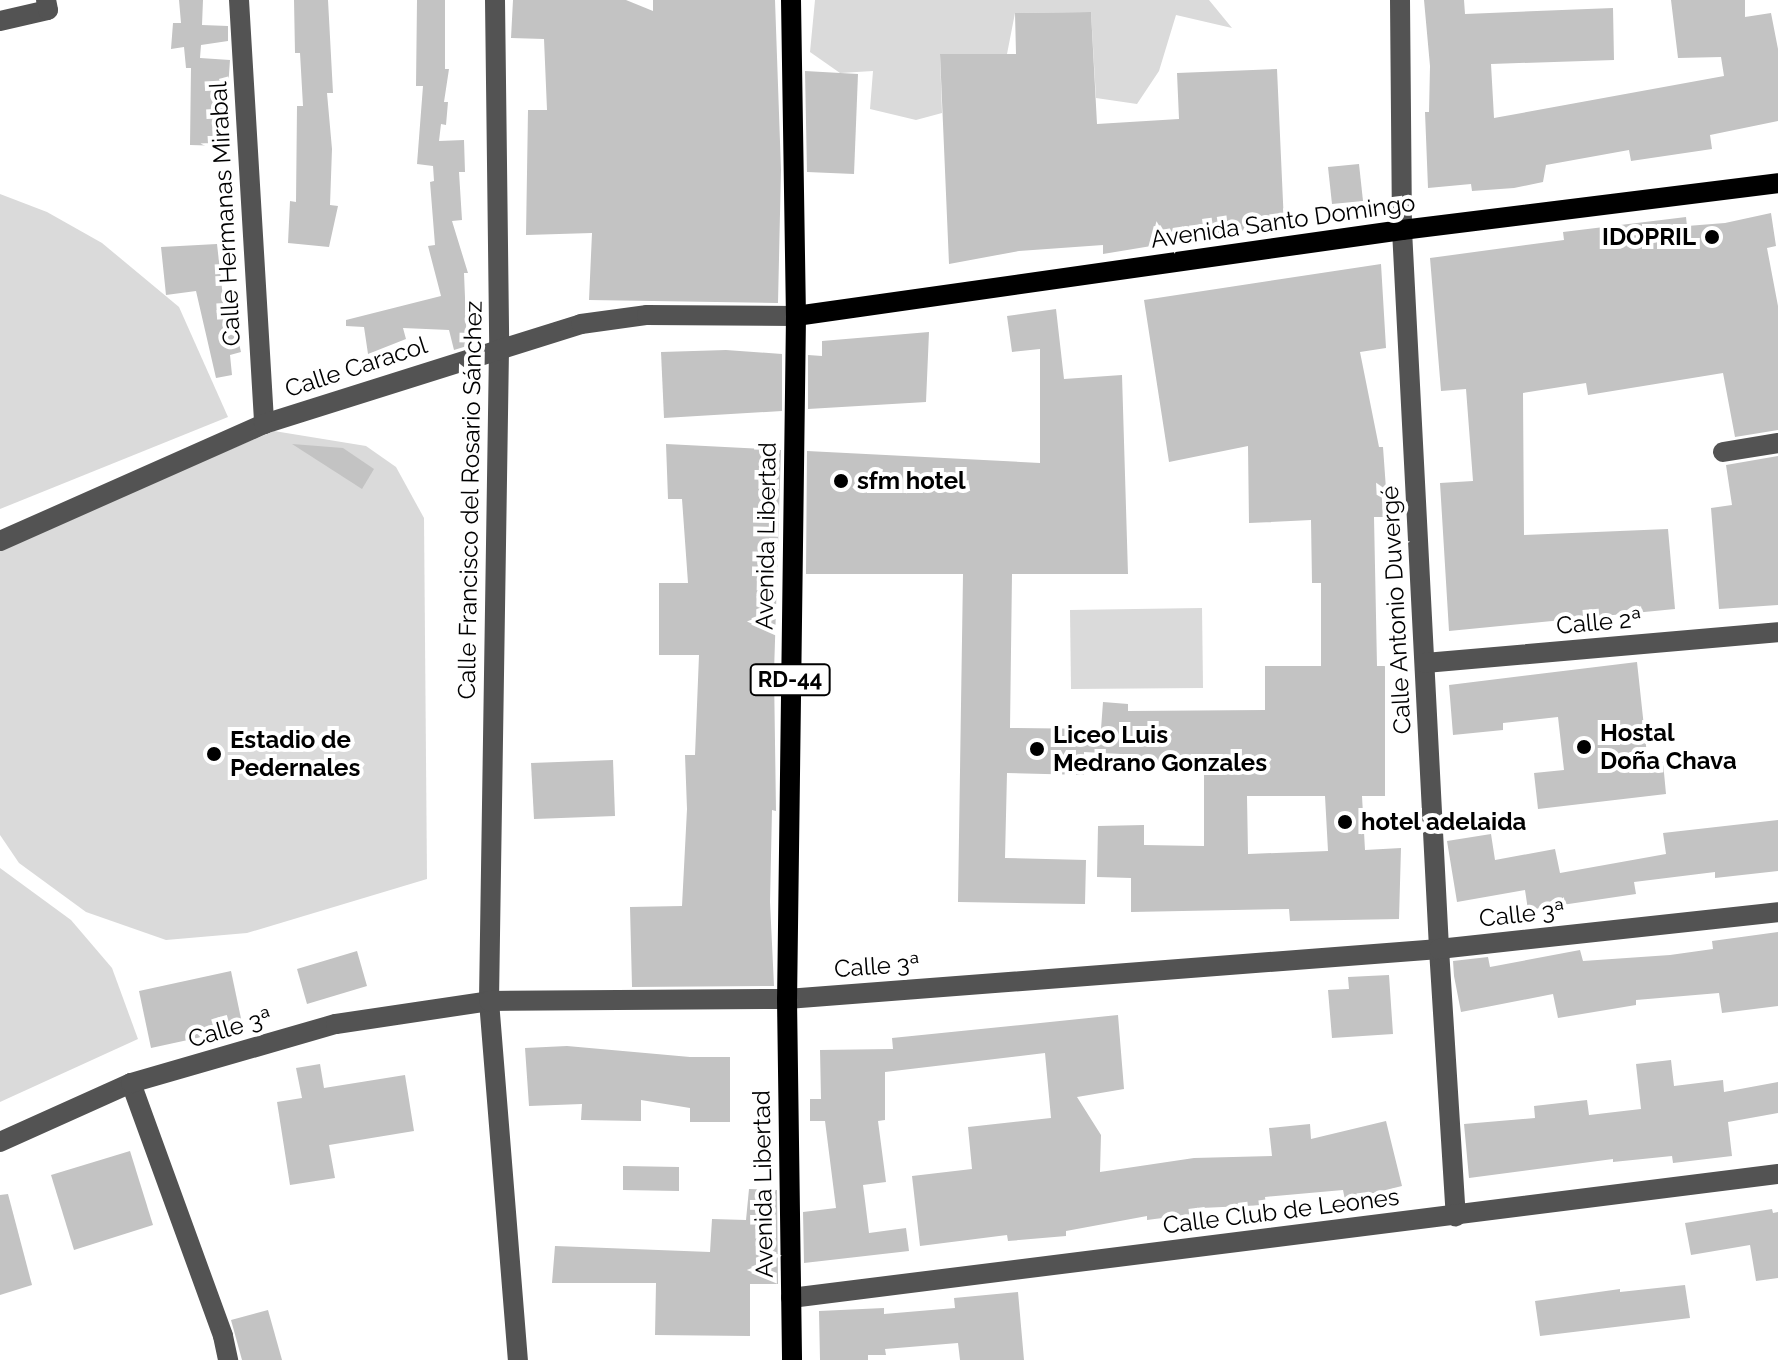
<!DOCTYPE html>
<meta charset="utf-8">
<style>
body{margin:0}
#map{position:relative;width:1778px;height:1360px;overflow:hidden;background:#fff;font-family:Raleway,sans-serif}
div>[style]{position:absolute}
.green>*{inset:0;background:#dadada}
.building>*{inset:0;background:#c3c3c3}
.minor>*{height:20px;margin:-10px;padding:0 10px;transform-origin:10px;border-radius:10px;background:#535353}
.major>*{height:20px;margin:-10px;padding:0 10px;transform-origin:10px;border-radius:10px;background:#000}
.dots>*{width:22px;height:22px;translate:-50% -50%;box-sizing:border-box;border:4px solid #fff;border-radius:50%}
span{translate:-50% -50%;white-space:nowrap;text-align:center;line-height:1.15;-webkit-text-stroke:8px #fff;paint-order:stroke}
.shield-label span{padding:2px 6px;background:#fff;border:2px solid;border-radius:6px;-webkit-text-stroke-width:0}
.shield-label{font-size:22px;color:#000;font-weight:700}
.street-label{font-size:24px;color:#000}
.poi-label{font-size:24px;color:#000;font-weight:700}
.right{translate:-100% -50%;text-align:right}
.left{translate:0 -50%;text-align:left}
</style>
<div id="map">
<div class="green">
<div style="clip-path:polygon(815px 0,1209px 0,1232px 28px,1176px 15px,1159px 71px,1137px 104px,1096px 98px,1091px 12px,1015px 13px,1007px 54px,940px 55px,942px 113px,916px 120px,870px 109px,873px 71px,840px 73px,810px 52px)"></div>
<div style="clip-path:polygon(0 194px,47px 212px,102px 243px,179px 307px,228px 417px,0 509px)"></div>
<div style="clip-path:polygon(274px 431px,366px 446px,396px 467px,424px 518px,427px 879px,247px 933px,166px 940px,86px 912px,19px 863px,0 835px,0 547px)"></div>
<div style="clip-path:polygon(1202px 608px,1203px 688px,1071px 689px,1070px 610px)"></div>
<div style="clip-path:polygon(0 868px,71px 920px,112px 968px,138px 1039px,0 1102px)"></div>
</div>
<div class="building">
<div style="clip-path:polygon(179px 0,203px 0,202px 25px,228px 26px,228px 41px,201px 45px,200px 58px,230px 60px,224px 146px,190px 145px,191px 68px,186px 68px,184px 47px,171px 49px,173px 23px,181px 23px)"></div>
<div style="clip-path:polygon(294px 0,328px 0,333px 93px,327px 93px,332px 149px,330px 205px,338px 206px,329px 247px,288px 243px,290px 201px,296px 202px,297px 106px,303px 106px,300px 53px,295px 53px)"></div>
<div style="clip-path:polygon(417px 0,445px 0,445px 69px,449px 69px,444px 102px,448px 102px,446px 125px,441px 124px,439px 141px,464px 140px,465px 172px,459px 172px,462px 220px,452px 221px,468px 273px,464px 273px,467px 346px,454px 350px,449px 330px,403px 328px,406px 339px,368px 354px,364px 327px,346px 326px,346px 320px,441px 296px,428px 246px,435px 245px,430px 182px,434px 181px,433px 166px,417px 164px,423px 86px,416px 86px)"></div>
<div style="clip-path:polygon(513px 0,626px 0,653px 11px,653px 0,775px 0,781px 170px,778px 303px,589px 300px,592px 233px,526px 235px,528px 110px,547px 110px,544px 39px,511px 38px)"></div>
<div style="clip-path:polygon(1424px 0,1464px 0,1465px 14px,1613px 8px,1614px 60px,1491px 64px,1494px 118px,1724px 76px,1721px 57px,1678px 58px,1671px 0,1745px 0,1745px 17px,1771px 13px,1778px 49px,1778px 121px,1710px 135px,1712px 149px,1631px 161px,1629px 150px,1546px 165px,1543px 182px,1514px 188px,1472px 191px,1471px 184px,1428px 188px,1425px 112px,1429px 112px,1430px 66px)"></div>
<div style="clip-path:polygon(1091px 12px,1097px 124px,1179px 119px,1177px 73px,1277px 69px,1284px 224px,1103px 254px,1103px 245px,1019px 251px,949px 264px,940px 54px,1016px 54px,1015px 13px)"></div>
<div style="clip-path:polygon(805px 71px,858px 74px,854px 174px,807px 172px)"></div>
<div style="clip-path:polygon(1359px 164px,1363px 201px,1332px 204px,1328px 167px)"></div>
<div style="clip-path:polygon(1771px 213px,1776px 246px,1767px 248px,1778px 306px,1778px 430px,1735px 437px,1723px 373px,1588px 395px,1586px 383px,1523px 393px,1524px 535px,1668px 529px,1675px 609px,1449px 631px,1440px 483px,1473px 481px,1466px 389px,1441px 391px,1430px 258px,1564px 240px,1563px 232px,1686px 217px,1687px 226px,1725px 223px)"></div>
<div style="clip-path:polygon(217px 244px,226px 324px,234px 322px,241px 352px,230px 355px,232px 375px,216px 378px,196px 291px,166px 295px,161px 247px)"></div>
<div style="clip-path:polygon(evenodd,1381px 264px,1386px 348px,1360px 352px,1379px 447px,1383px 447px,1388px 517px,1374px 517px,1377px 666px,1385px 666px,1385px 796px,1362px 796px,1365px 850px,1401px 848px,1399px 919px,1290px 921px,1289px 909px,1131px 912px,1131px 878px,1097px 877px,1098px 826px,1144px 825px,1144px 845px,1204px 846px,1204px 762px,1139px 762px,1139px 755px,1084px 752px,1084px 775px,1007px 773px,1005px 858px,1086px 860px,1085px 904px,958px 902px,963px 574px,806px 574px,807px 451px,1040px 463px,1040px 349px,1012px 352px,1007px 316px,1056px 309px,1064px 379px,1122px 375px,1128px 574px,1012px 574px,1010px 728px,1101px 729px,1103px 702px,1128px 704px,1128px 711px,1265px 710px,1265px 666px,1321px 666px,1321px 583px,1312px 583px,1311px 520px,1249px 523px,1248px 446px,1169px 462px,1144px 300px,1381px 264px,1247px 796px,1325px 796px,1328px 851px,1248px 854px,1247px 796px)"></div>
<div style="clip-path:polygon(929px 332px,926px 402px,808px 409px,808px 355px,822px 356px,822px 341px)"></div>
<div style="clip-path:polygon(726px 350px,782px 354px,782px 411px,664px 418px,661px 352px)"></div>
<div style="clip-path:polygon(292px 444px,343px 448px,374px 469px,362px 489px)"></div>
<div style="clip-path:polygon(666px 444px,781px 450px,774px 673px,776px 811px,772px 810px,770px 902px,774px 986px,632px 987px,630px 907px,682px 906px,687px 809px,685px 755px,695px 755px,699px 655px,659px 655px,659px 583px,688px 583px,682px 499px,668px 499px)"></div>
<div style="clip-path:polygon(1778px 456px,1778px 605px,1719px 609px,1711px 508px,1732px 505px,1726px 465px)"></div>
<div style="clip-path:polygon(1637px 662px,1648px 764px,1663px 762px,1666px 794px,1538px 809px,1534px 773px,1564px 770px,1558px 717px,1503px 723px,1503px 730px,1453px 735px,1449px 685px)"></div>
<div style="clip-path:polygon(613px 760px,615px 816px,534px 819px,531px 763px)"></div>
<div style="clip-path:polygon(1778px 820px,1778px 871px,1715px 878px,1715px 872px,1634px 882px,1636px 894px,1528px 910px,1525px 890px,1457px 902px,1447px 841px,1491px 834px,1495px 860px,1555px 849px,1560px 873px,1666px 854px,1663px 833px)"></div>
<div style="clip-path:polygon(1778px 932px,1778px 1006px,1722px 1013px,1719px 993px,1636px 1000px,1636px 1005px,1558px 1018px,1553px 994px,1461px 1012px,1454px 976px,1453px 961px,1488px 957px,1490px 967px,1580px 950px,1583px 961px,1670px 955px,1713px 949px,1712px 941px)"></div>
<div style="clip-path:polygon(357px 951px,367px 986px,307px 1004px,297px 969px)"></div>
<div style="clip-path:polygon(231px 971px,243px 1028px,151px 1048px,139px 991px)"></div>
<div style="clip-path:polygon(1389px 975px,1393px 1034px,1332px 1038px,1328px 990px,1349px 989px,1348px 977px)"></div>
<div style="clip-path:polygon(1118px 1015px,1124px 1089px,1077px 1097px,1101px 1135px,1100px 1172px,1194px 1158px,1272px 1156px,1269px 1128px,1310px 1124px,1311px 1139px,1386px 1121px,1402px 1186px,1345px 1200px,1343px 1190px,1265px 1197px,1266px 1205px,1201px 1208px,1201px 1213px,1147px 1220px,1147px 1216px,1066px 1231px,1066px 1236px,1008px 1241px,1007px 1235px,920px 1246px,912px 1176px,972px 1169px,968px 1127px,1051px 1118px,1045px 1053px,885px 1072px,885px 1120px,878px 1121px,886px 1182px,863px 1185px,869px 1233px,906px 1228px,909px 1251px,804px 1263px,803px 1212px,836px 1208px,825px 1121px,810px 1121px,810px 1099px,821px 1099px,820px 1050px,893px 1049px,892px 1038px)"></div>
<div style="clip-path:polygon(567px 1046px,690px 1057px,730px 1057px,730px 1122px,690px 1122px,690px 1108px,641px 1100px,641px 1121px,581px 1120px,582px 1104px,529px 1106px,525px 1048px)"></div>
<div style="clip-path:polygon(1671px 1060px,1674px 1086px,1723px 1080px,1724px 1092px,1778px 1082px,1778px 1113px,1728px 1122px,1732px 1156px,1673px 1163px,1672px 1156px,1613px 1162px,1613px 1159px,1469px 1178px,1464px 1124px,1535px 1118px,1534px 1106px,1587px 1100px,1589px 1115px,1641px 1109px,1636px 1064px)"></div>
<div style="clip-path:polygon(320px 1064px,324px 1088px,405px 1075px,414px 1131px,329px 1145px,335px 1178px,290px 1185px,277px 1102px,302px 1098px,296px 1068px)"></div>
<div style="clip-path:polygon(130px 1151px,153px 1225px,74px 1250px,51px 1175px)"></div>
<div style="clip-path:polygon(623px 1166px,679px 1167px,679px 1191px,623px 1190px)"></div>
<div style="clip-path:polygon(749px 1189px,777px 1190px,778px 1284px,750px 1284px,750px 1336px,655px 1335px,656px 1283px,552px 1283px,555px 1246px,710px 1252px,712px 1219px,746px 1220px)"></div>
<div style="clip-path:polygon(8px 1194px,32px 1285px,0 1295px,0 1195px)"></div>
<div style="clip-path:polygon(1772px 1209px,1773px 1213px,1778px 1212px,1778px 1278px,1756px 1281px,1750px 1245px,1691px 1255px,1685px 1223px)"></div>
<div style="clip-path:polygon(1685px 1285px,1690px 1318px,1540px 1336px,1535px 1301px,1620px 1289px,1620px 1292px)"></div>
<div style="clip-path:polygon(1018px 1292px,1024px 1360px,960px 1360px,958px 1343px,885px 1349px,886px 1355px,868px 1355px,868px 1360px,820px 1360px,819px 1311px,884px 1308px,884px 1314px,955px 1308px,954px 1298px)"></div>
<div style="clip-path:polygon(268px 1310px,282px 1360px,242px 1360px,231px 1320px)"></div>
</div>
<div class="minor">
<div style="left:239px;top:0;width:425px;rotate:86.6deg"></div>
<div style="left:495px;top:0;width:349px;rotate:89.3deg"></div>
<div style="left:499px;top:349px;width:652px;rotate:90.88deg"></div>
<div style="left:489px;top:1001px;width:360px;rotate:85.4deg"></div>
<div style="left:1400px;top:0;width:230px;rotate:89.5deg"></div>
<div style="left:1402px;top:230px;width:720px;rotate:87.05deg"></div>
<div style="left:1439px;top:949px;width:268px;rotate:86.4deg"></div>
<div style="left:0;top:21px;width:49px;rotate:-12.9deg"></div>
<div style="left:48px;top:10px;width:10px;rotate:-101deg"></div>
<div style="left:1723px;top:452px;width:56px;rotate:-9.3deg"></div>
<div style="left:0;top:541px;width:289px;rotate:-23.9deg"></div>
<div style="left:264px;top:424px;width:332px;rotate:-17.5deg"></div>
<div style="left:581px;top:324px;width:67px;rotate:-7.8deg"></div>
<div style="left:647px;top:315px;width:149px;rotate:0.4deg"></div>
<div style="left:1425px;top:663px;width:354px;rotate:-5deg"></div>
<div style="left:131px;top:1083px;width:269px;rotate:70deg"></div>
<div style="left:223px;top:1336px;width:25px;rotate:78deg"></div>
<div style="left:0;top:1142px;width:144px;rotate:-24.2deg"></div>
<div style="left:131px;top:1083px;width:213px;rotate:-16.1deg"></div>
<div style="left:336px;top:1024px;width:155px;rotate:-8.5deg"></div>
<div style="left:489px;top:1001px;width:298px;rotate:-0.4deg"></div>
<div style="left:787px;top:999px;width:654px;rotate:-4.39deg"></div>
<div style="left:1439px;top:949px;width:341px;rotate:-6.2deg"></div>
<div style="left:791px;top:1298px;width:995px;rotate:-7.16deg"></div>
</div>
<div class="major">
<div style="left:791px;top:0;width:316px;rotate:89.1deg"></div>
<div style="left:796px;top:316px;width:683px;rotate:90.75deg"></div>
<div style="left:787px;top:999px;width:361px;rotate:89.2deg"></div>
<div style="left:796px;top:316px;width:612px;rotate:-8.08deg"></div>
<div style="left:1402px;top:230px;width:379px;rotate:-7.1deg"></div>
</div>
<div class="dots">
<div style="left:1712px;top:237px;background:#000"></div>
<div style="left:841px;top:481px;background:#000"></div>
<div style="left:1584px;top:747px;background:#000"></div>
<div style="left:1037px;top:749px;background:#000"></div>
<div style="left:214px;top:754px;background:#000"></div>
<div style="left:1345px;top:822px;background:#000"></div>
</div>
<div class="shield-label">
<span style="left:790px;top:680px">RD-44</span>
</div>
<div class="street-label">
<span style="left:225px;top:214px;rotate:-93deg">Calle Hermanas Mirabal</span>
<span style="left:1283px;top:221px;rotate:-8deg">Avenida Santo Domingo</span>
<span style="left:356px;top:367px;rotate:-18deg">Calle Caracol</span>
<span style="left:470px;top:500px;rotate:-89deg">Calle Francisco del Rosario Sánchez</span>
<span style="left:766px;top:536px;rotate:-89deg">Avenida Libertad</span>
<span style="left:1396px;top:610px;rotate:-93deg">Calle Antonio Duvergé</span>
<span style="left:1599px;top:622px;rotate:-5deg">Calle 2ª</span>
<span style="left:1522px;top:914px;rotate:-6deg">Calle 3ª</span>
<span style="left:877px;top:966px;rotate:-4deg">Calle 3ª</span>
<span style="left:230px;top:1028px;rotate:-16deg">Calle 3ª</span>
<span style="left:763px;top:1184px;rotate:-91deg">Avenida Libertad</span>
<span style="left:1281px;top:1211px;rotate:-7deg">Calle Club de Leones</span>
</div>
<div class="poi-label">
<span class="right" style="left:1696px;top:237px">IDOPRIL</span>
<span class="left" style="left:857px;top:481px">sfm hotel</span>
<span class="left" style="left:1600px;top:747px">Hostal<br>Doña Chava</span>
<span class="left" style="left:1053px;top:749px">Liceo Luis<br>Medrano Gonzales</span>
<span class="left" style="left:230px;top:754px">Estadio de<br>Pedernales</span>
<span class="left" style="left:1361px;top:822px">hotel adelaida</span>
</div>
</div>
